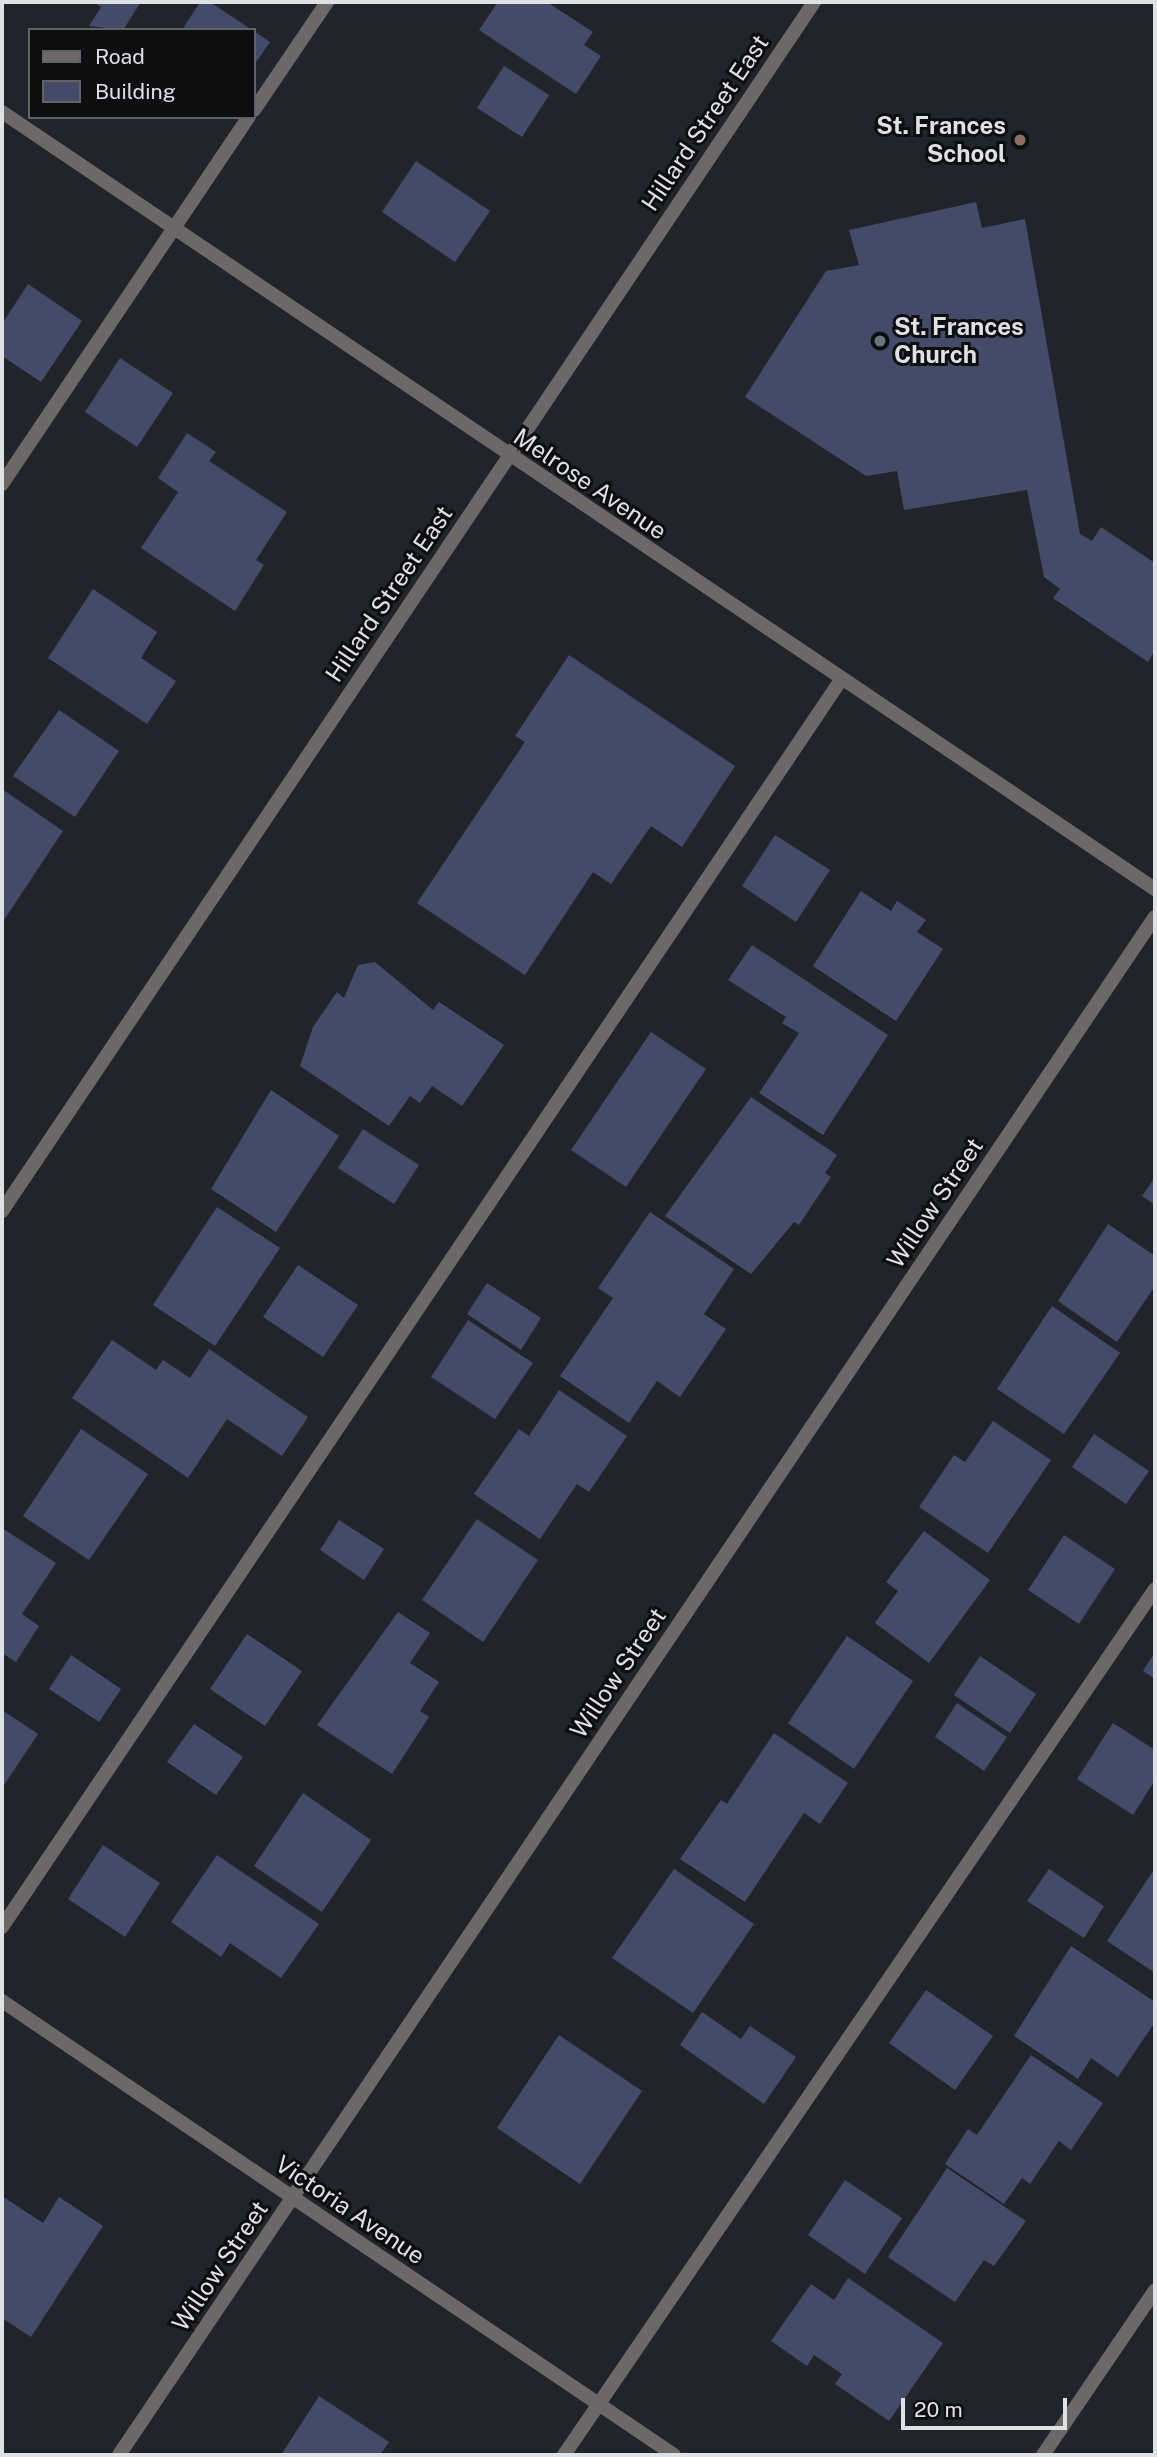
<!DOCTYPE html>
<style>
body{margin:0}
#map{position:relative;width:1157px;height:2457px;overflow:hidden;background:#22242b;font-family:"Public Sans",sans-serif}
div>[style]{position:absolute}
.building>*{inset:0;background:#434b69}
.service>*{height:14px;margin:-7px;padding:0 7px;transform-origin:7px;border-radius:7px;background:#6c6867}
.minor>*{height:14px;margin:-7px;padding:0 7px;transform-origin:7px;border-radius:7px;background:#6c6867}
.tertiary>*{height:14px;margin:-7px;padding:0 7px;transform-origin:7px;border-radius:7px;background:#6c6867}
.dots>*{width:19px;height:19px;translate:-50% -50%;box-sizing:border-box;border:4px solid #0d0e10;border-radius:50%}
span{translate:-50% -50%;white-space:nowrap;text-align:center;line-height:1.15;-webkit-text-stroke:6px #0d0e10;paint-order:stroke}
.street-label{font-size:24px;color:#e0e1e5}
.poi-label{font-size:24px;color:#e0e1e5;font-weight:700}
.right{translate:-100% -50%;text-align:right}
.left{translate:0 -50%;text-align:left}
.frame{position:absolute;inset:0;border:4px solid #e0e1e5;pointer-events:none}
.legend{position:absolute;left:28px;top:28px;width:228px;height:91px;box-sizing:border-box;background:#0d0e10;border:2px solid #616265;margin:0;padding:9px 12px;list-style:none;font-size:21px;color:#e0e1e5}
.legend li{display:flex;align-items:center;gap:14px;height:35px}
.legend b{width:35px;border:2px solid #616265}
.scale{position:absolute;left:901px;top:2398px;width:166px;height:32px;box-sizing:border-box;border:4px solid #e0e1e5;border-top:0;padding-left:9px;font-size:21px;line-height:24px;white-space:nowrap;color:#e0e1e5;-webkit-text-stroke:5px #0d0e10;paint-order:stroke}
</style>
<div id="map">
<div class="building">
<div style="clip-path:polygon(93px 2px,141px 2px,123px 30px,89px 26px,101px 7px)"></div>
<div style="clip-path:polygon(200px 2px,210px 2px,252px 30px,182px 30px)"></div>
<div style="clip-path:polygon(498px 2px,547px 2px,593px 32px,584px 45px,601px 56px,576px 94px,479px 30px)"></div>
<div style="clip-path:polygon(254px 31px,270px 42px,254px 65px)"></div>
<div style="clip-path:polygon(504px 66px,549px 95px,522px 137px,477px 108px)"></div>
<div style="clip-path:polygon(416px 161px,490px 211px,455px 262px,382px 212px)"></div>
<div style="clip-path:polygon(976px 202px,982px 228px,1025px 219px,1080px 534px,1092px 541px,1101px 527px,1155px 563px,1155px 650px,1148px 662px,1053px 598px,1060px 589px,1044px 577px,1027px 490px,904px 510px,897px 471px,866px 476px,745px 397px,826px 271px,859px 265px,849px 230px)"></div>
<div style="clip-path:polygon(28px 284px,82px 321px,41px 382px,2px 356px,2px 324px)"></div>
<div style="clip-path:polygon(120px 358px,173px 393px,137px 447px,85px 412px)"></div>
<div style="clip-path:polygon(187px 433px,216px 452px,209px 461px,287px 512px,256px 560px,264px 565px,235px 611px,141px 548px,178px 492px,158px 478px)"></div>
<div style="clip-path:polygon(93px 589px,157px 632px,141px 658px,176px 681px,147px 724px,48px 658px)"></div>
<div style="clip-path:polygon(569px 655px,735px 766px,682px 847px,651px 826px,611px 884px,593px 872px,525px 975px,417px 903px,525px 742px,515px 736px)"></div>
<div style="clip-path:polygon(59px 710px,119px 751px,75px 817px,13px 776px)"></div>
<div style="clip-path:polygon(2px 789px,63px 831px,2px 923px)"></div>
<div style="clip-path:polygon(775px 835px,830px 870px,796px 922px,742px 886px)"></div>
<div style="clip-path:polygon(861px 891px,891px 911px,897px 901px,926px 920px,917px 932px,943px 949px,896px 1021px,813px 966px)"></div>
<div style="clip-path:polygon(752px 945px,888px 1035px,823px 1135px,759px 1093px,799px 1033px,782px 1023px,786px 1017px,728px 980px)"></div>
<div style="clip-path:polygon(375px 962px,433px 1010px,439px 1002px,504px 1045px,462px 1106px,432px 1086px,420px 1103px,410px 1096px,389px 1126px,300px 1066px,313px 1027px,337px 992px,344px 998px,358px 965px)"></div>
<div style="clip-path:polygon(651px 1032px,706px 1069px,626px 1187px,571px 1150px)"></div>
<div style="clip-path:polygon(271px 1090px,339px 1136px,276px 1232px,211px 1189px)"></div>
<div style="clip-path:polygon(751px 1097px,837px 1155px,825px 1173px,831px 1177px,799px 1225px,794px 1222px,751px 1274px,665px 1216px)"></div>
<div style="clip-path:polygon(363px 1129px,419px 1165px,394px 1204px,338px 1168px)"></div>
<div style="clip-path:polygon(1155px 1177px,1155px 1205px,1142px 1196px)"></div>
<div style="clip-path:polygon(217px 1207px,280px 1248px,215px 1346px,153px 1305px)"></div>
<div style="clip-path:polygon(650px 1212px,734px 1269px,704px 1314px,726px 1329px,680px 1397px,657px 1381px,629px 1423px,560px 1376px,613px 1298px,598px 1288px)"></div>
<div style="clip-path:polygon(1108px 1224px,1155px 1256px,1155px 1286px,1117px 1342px,1058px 1301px)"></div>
<div style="clip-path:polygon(298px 1265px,358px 1305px,323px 1357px,263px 1317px)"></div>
<div style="clip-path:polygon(487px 1283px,541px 1318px,521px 1350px,467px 1314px)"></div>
<div style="clip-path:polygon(1052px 1306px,1120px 1353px,1064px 1434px,997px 1389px)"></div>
<div style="clip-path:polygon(468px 1320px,533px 1363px,495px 1419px,431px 1377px)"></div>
<div style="clip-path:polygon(112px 1340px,156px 1370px,163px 1360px,190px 1378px,209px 1349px,308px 1417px,282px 1456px,227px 1419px,188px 1478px,72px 1398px)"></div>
<div style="clip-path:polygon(559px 1390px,627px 1436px,589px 1492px,577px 1484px,540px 1539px,474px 1494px,519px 1429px,529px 1436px)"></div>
<div style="clip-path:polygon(993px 1421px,1051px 1460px,988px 1553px,919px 1507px,954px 1455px,965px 1462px)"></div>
<div style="clip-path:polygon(81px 1429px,148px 1474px,89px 1560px,23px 1516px)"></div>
<div style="clip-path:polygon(1094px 1434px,1149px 1471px,1126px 1504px,1072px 1467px)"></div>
<div style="clip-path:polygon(477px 1519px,538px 1560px,483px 1642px,422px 1600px)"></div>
<div style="clip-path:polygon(339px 1520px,384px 1549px,364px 1580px,320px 1550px)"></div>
<div style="clip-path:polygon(2px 1528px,56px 1563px,22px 1614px,39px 1626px,16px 1662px,2px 1653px)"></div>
<div style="clip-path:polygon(924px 1531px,990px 1580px,929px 1663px,875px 1623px,898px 1591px,886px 1582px)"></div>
<div style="clip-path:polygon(1064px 1535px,1115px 1569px,1079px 1624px,1028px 1590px)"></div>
<div style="clip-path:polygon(398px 1612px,430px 1633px,410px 1663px,439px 1682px,420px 1711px,429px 1717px,392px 1774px,317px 1725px)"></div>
<div style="clip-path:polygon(247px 1634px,302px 1671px,265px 1726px,210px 1689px)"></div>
<div style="clip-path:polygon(847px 1636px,913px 1681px,854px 1769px,788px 1723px)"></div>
<div style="clip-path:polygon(1155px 1652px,1155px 1679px,1143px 1671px)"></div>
<div style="clip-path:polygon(71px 1655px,121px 1689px,99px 1722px,49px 1689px)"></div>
<div style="clip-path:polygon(980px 1656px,1036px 1694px,1010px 1733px,954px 1695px)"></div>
<div style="clip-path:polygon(957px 1703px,1007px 1737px,984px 1771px,935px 1737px)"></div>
<div style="clip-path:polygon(2px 1710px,38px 1734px,2px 1788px)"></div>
<div style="clip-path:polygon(1113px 1723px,1155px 1750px,1155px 1780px,1133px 1815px,1077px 1779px)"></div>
<div style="clip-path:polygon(194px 1724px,243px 1757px,216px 1795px,167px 1762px)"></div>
<div style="clip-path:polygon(774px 1733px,848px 1783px,820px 1824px,804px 1813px,745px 1902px,680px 1859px,721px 1800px,727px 1804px)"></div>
<div style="clip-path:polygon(303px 1793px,371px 1840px,322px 1912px,254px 1866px)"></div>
<div style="clip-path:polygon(103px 1845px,160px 1883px,125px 1937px,68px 1899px)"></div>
<div style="clip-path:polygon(217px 1855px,319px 1924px,281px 1978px,230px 1943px,221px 1957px,171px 1922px)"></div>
<div style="clip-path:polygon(1155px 1868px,1155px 1973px,1107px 1941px)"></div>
<div style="clip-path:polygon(674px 1869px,754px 1924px,693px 2013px,612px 1958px)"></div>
<div style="clip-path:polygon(1049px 1869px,1104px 1906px,1084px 1938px,1027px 1901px)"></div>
<div style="clip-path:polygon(1071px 1946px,1155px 2002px,1155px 2022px,1118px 2077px,1091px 2058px,1078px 2079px,1014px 2036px)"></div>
<div style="clip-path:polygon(926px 1990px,993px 2036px,955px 2090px,889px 2043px)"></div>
<div style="clip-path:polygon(702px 2012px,741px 2039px,750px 2026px,796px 2057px,764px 2104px,680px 2045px)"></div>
<div style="clip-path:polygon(559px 2035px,642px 2091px,580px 2184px,497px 2128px)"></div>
<div style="clip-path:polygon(1031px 2055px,1103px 2103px,1071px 2150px,1059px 2141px,1030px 2184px,1022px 2178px,1004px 2204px,945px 2164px,968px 2129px,977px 2135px)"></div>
<div style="clip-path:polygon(947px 2168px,1026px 2221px,994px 2266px,984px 2260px,955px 2302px,888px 2257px)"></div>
<div style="clip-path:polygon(845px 2180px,902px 2218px,865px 2274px,808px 2235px)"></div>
<div style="clip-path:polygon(2px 2196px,43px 2223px,59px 2197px,103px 2226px,31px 2337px,2px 2318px)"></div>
<div style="clip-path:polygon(848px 2278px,943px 2343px,889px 2421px,835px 2384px,842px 2374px,814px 2355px,807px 2366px,771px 2341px,811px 2284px,834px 2300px)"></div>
<div style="clip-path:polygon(319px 2396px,389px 2442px,380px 2455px,281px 2455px)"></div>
</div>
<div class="service">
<div style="left:254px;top:110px;width:130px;rotate:-55.9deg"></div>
<div style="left:2px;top:484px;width:442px;rotate:-56.1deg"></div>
<div style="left:2px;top:1927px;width:1503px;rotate:-56.07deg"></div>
<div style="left:564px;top:2455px;width:1048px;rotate:-55.69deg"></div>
</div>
<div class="minor">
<div style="left:2px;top:112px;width:1390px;rotate:33.98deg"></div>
<div style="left:2px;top:1211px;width:1456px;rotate:-56.11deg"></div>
<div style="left:119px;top:2455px;width:1854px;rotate:-56.04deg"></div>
<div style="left:1043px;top:2455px;width:199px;rotate:-55.8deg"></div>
</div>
<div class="tertiary">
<div style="left:2px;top:2001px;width:811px;rotate:34.04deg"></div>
</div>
<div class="dots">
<div style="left:1020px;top:140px;background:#8d6e63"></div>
<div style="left:880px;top:341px;background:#6b7280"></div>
</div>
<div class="street-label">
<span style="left:705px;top:123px;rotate:-56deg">Hillard Street East</span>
<span style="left:590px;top:484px;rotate:34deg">Melrose Avenue</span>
<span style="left:389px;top:594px;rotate:-56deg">Hillard Street East</span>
<span style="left:935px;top:1203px;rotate:-56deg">Willow Street</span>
<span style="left:618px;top:1673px;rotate:-56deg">Willow Street</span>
<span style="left:350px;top:2210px;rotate:34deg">Victoria Avenue</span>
<span style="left:220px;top:2266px;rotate:-56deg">Willow Street</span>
</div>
<div class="poi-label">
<span class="right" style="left:1006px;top:140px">St. Frances<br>School</span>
<span class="left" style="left:894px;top:341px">St. Frances<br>Church</span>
</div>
<div class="frame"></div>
<ul class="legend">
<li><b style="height:9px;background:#6c6867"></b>Road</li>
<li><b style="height:19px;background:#434b69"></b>Building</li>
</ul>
<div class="scale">20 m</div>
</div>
